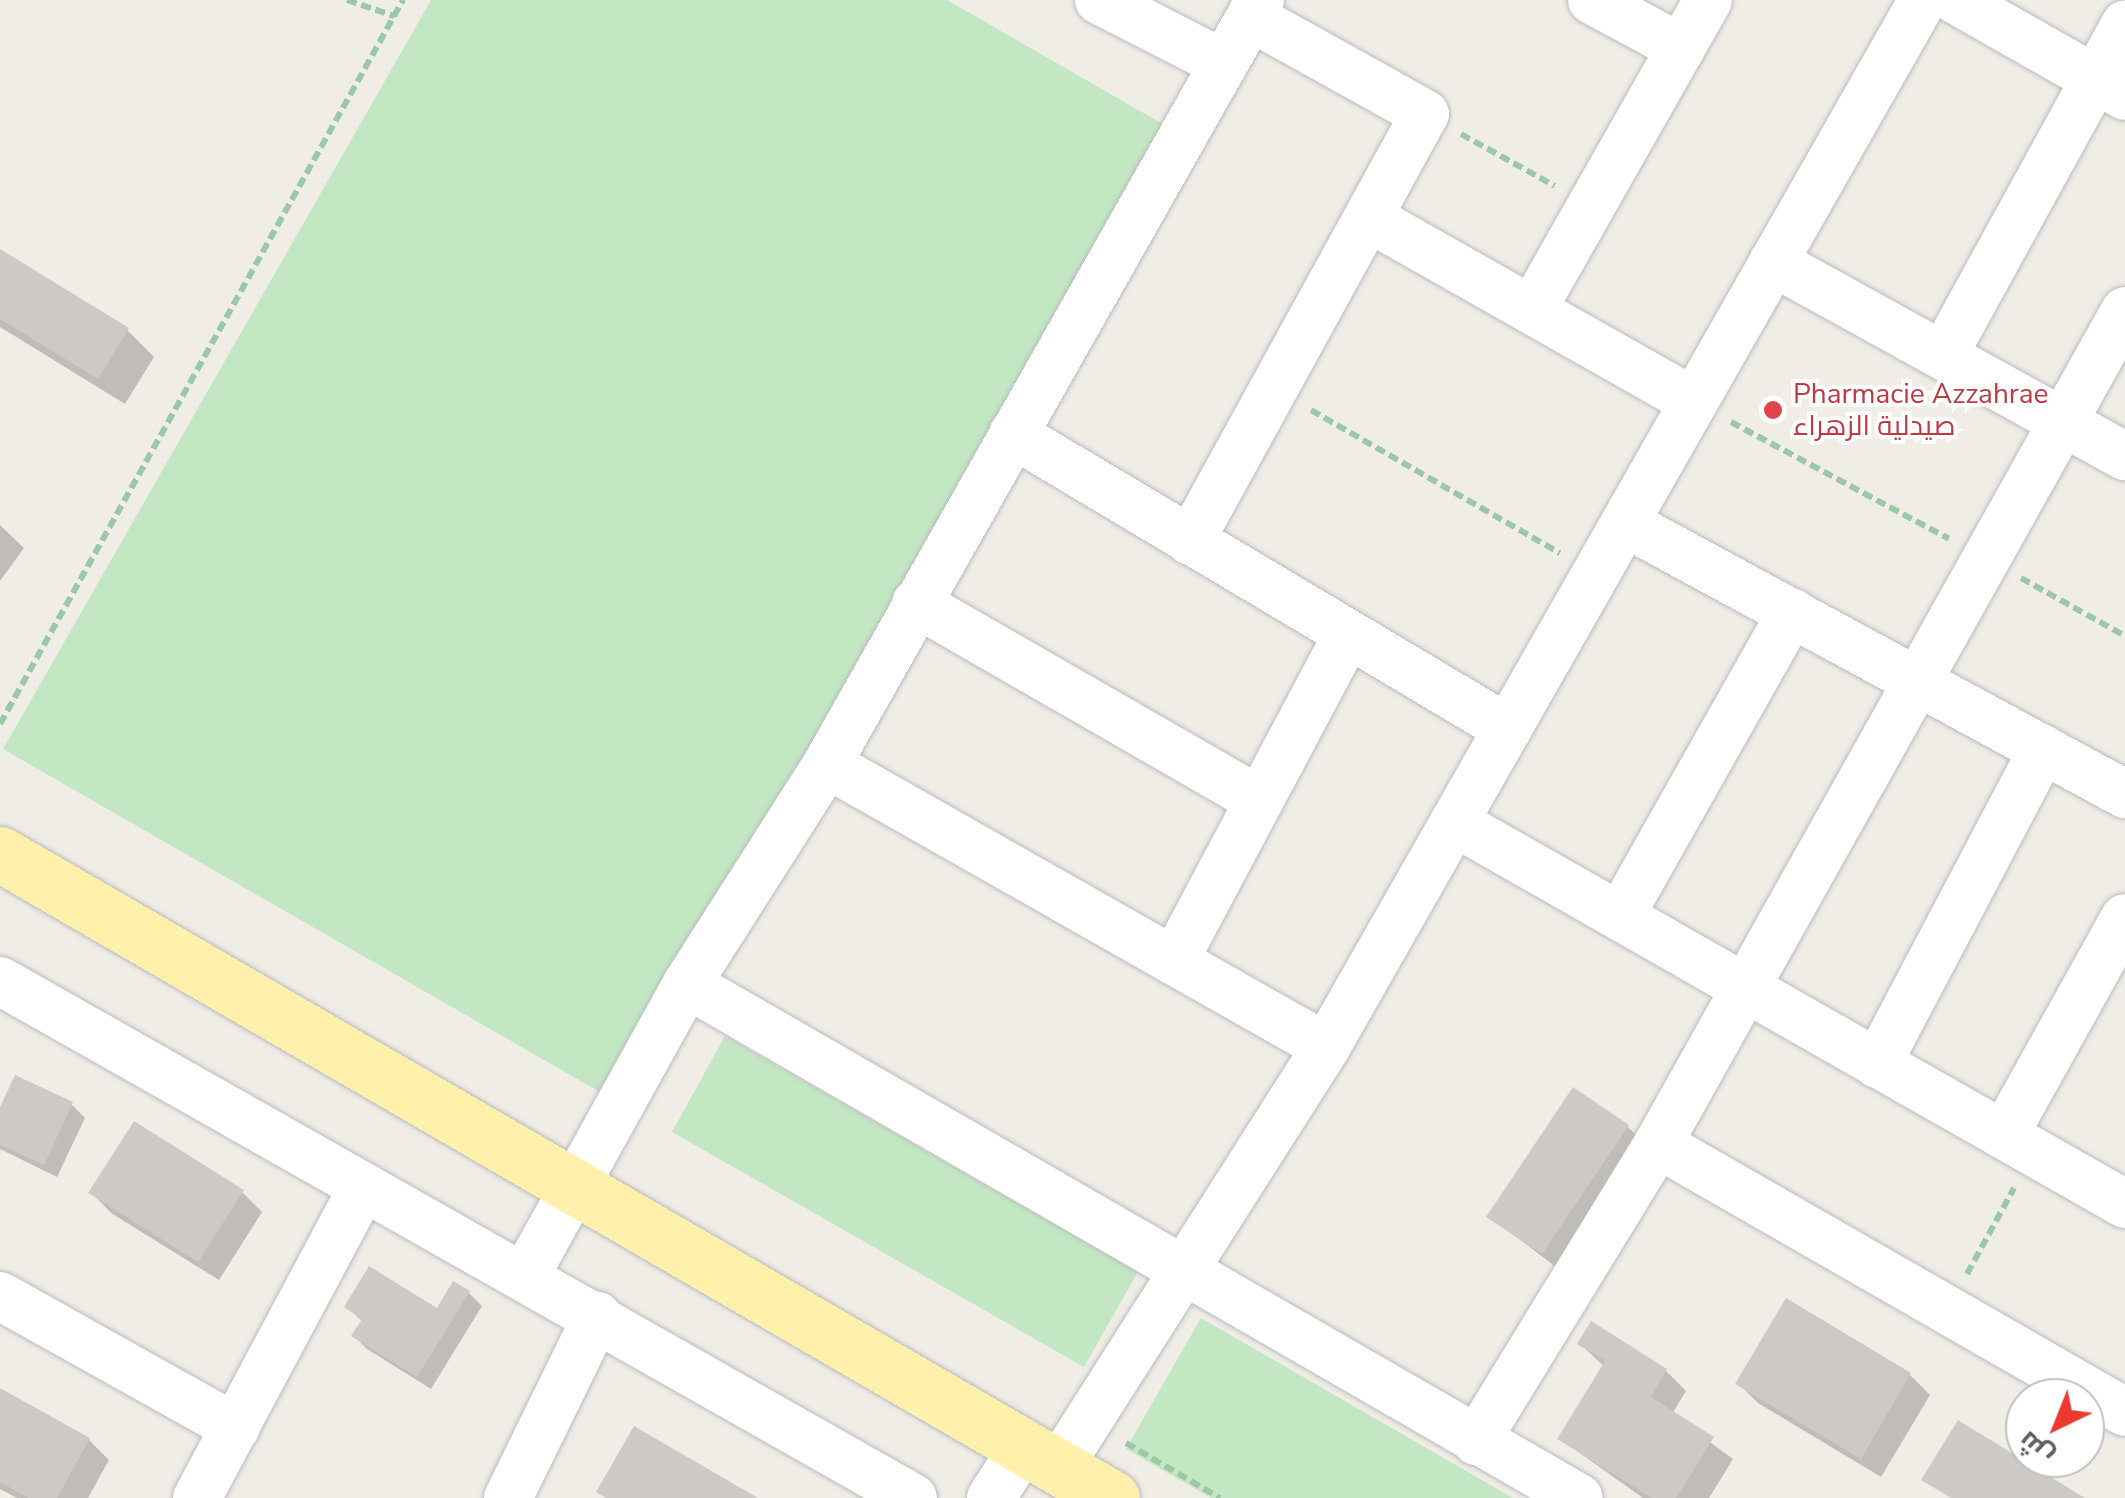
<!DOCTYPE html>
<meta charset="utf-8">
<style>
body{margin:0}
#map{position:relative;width:2125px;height:1498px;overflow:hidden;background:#f0ede6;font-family:"Nunito Sans",Cairo,sans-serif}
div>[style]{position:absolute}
.green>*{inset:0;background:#c3e7c2}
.shadow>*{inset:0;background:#0003}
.building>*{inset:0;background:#cdcac5}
.path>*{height:6px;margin-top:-3px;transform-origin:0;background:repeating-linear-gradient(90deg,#9bc8a6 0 10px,transparent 0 15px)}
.roads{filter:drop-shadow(0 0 2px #b8bbbf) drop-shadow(0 0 2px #b8bbbf)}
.minor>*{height:48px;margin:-24px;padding:0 24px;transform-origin:24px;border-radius:24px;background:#fff}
.major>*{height:55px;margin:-27.5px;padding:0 27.5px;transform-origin:27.5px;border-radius:27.5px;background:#fff0ab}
.dots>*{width:28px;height:28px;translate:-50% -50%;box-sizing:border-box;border:5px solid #fff;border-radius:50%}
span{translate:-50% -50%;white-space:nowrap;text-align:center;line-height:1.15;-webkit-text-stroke:8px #fff;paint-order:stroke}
.health-label{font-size:28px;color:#be3a42}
.left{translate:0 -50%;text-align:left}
.north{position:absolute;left:2005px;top:1378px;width:100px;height:100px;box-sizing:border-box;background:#fff;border:2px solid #bec0c2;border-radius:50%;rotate:223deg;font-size:28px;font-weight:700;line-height:40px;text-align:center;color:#5d6166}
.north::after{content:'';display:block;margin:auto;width:35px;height:45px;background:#ec3a30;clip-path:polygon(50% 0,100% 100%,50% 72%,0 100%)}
</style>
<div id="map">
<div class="green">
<div style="clip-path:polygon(431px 0,947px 0,1168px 127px,612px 1099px,3px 749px)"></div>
<div style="clip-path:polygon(725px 1036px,1138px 1272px,1084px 1367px,672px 1132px)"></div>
<div style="clip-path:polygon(1201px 1318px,1513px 1498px,1211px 1498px,1126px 1449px)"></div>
</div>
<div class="shadow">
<div style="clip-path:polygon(0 251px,127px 330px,154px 357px,125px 404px,0 327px)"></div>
<div style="clip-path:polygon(0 525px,24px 548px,0 581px)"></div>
<div style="clip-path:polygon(71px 1104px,85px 1118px,57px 1177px,0 1149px,0 1113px)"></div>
<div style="clip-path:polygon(1628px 1127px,1648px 1147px,1564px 1273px,1490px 1217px)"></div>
<div style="clip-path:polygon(91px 1192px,242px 1192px,262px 1212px,219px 1280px,111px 1213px)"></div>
<div style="clip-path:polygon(469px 1293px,482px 1306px,431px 1389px,367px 1349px,354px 1336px,363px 1322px,347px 1307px,438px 1311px)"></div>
<div style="clip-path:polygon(1580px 1344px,1666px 1371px,1686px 1391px,1672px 1414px,1733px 1459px,1709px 1498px,1643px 1498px,1560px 1439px,1605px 1367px)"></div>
<div style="clip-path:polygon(1910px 1375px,1930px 1395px,1881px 1477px,1758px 1403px,1738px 1383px)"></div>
<div style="clip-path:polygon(0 1390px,89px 1440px,109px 1460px,88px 1498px,17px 1498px,0 1489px)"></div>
</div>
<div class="building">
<div style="clip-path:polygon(0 249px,129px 328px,98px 379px,0 319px)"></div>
<div style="clip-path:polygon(15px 1075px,73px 1102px,44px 1165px,0 1145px,0 1107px)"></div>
<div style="clip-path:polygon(1573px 1087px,1629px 1125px,1542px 1254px,1486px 1217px)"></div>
<div style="clip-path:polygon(134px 1121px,244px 1190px,198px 1262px,88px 1193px)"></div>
<div style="clip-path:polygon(369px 1266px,437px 1308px,453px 1281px,470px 1291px,417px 1377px,351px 1336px,362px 1319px,344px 1307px)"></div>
<div style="clip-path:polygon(1786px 1298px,1911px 1373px,1861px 1459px,1735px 1384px)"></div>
<div style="clip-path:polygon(1591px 1321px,1667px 1369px,1651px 1397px,1714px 1437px,1676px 1498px,1652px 1498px,1557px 1439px,1605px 1361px,1577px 1344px)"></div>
<div style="clip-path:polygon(0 1388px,90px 1438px,57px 1498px,29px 1498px,0 1482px)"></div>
<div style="clip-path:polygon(1958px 1420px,2085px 1498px,1951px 1498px,1921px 1480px)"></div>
<div style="clip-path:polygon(634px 1426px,758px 1498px,606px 1498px,596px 1492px)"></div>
</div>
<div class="path">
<div style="left:347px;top:0;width:50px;rotate:18.8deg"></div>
<div style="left:1461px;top:134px;width:107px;rotate:29deg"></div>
<div style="left:1311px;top:410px;width:287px;rotate:29.9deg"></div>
<div style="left:1731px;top:422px;width:247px;rotate:28.2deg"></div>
<div style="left:2021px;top:578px;width:119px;rotate:29.1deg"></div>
<div style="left:0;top:724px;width:829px;rotate:-60.9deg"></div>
<div style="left:1967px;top:1274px;width:98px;rotate:-61.3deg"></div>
<div style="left:1126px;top:1443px;width:109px;rotate:30.3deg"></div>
</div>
<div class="roads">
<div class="minor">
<div style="left:1099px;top:0;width:140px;rotate:27.1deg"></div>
<div style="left:1592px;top:0;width:101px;rotate:28.3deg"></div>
<div style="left:1956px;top:0;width:194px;rotate:29.6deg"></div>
<div style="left:1369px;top:218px;width:372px;rotate:29.5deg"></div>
<div style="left:1773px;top:262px;width:402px;rotate:28.9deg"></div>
<div style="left:1532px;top:310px;width:356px;rotate:-60.4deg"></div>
<div style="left:1944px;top:354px;width:376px;rotate:-61.2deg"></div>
<div style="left:1013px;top:434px;width:576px;rotate:30.79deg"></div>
<div style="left:1625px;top:523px;width:569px;rotate:28.46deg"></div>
<div style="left:1190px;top:541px;width:487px;rotate:-61.2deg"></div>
<div style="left:1425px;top:114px;width:199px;rotate:-150.9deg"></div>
<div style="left:916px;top:603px;width:396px;rotate:29.9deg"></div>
<div style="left:827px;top:764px;width:574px;rotate:29.56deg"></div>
<div style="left:1454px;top:822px;width:772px;rotate:29.65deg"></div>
<div style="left:1620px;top:916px;width:349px;rotate:-60.5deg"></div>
<div style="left:1174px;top:961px;width:369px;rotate:-62deg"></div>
<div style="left:0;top:981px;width:1049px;rotate:29.52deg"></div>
<div style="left:687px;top:984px;width:1029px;rotate:29.95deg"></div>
<div style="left:1877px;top:1064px;width:356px;rotate:-62.2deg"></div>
<div style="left:2004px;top:1135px;width:248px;rotate:-60.9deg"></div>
<div style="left:1658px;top:1144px;width:538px;rotate:29.85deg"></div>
<div style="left:525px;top:1276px;width:334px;rotate:-61deg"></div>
<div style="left:687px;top:984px;width:261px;rotate:-57.5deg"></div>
<div style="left:827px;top:764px;width:878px;rotate:-60.46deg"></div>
<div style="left:0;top:1296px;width:270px;rotate:29.2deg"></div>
<div style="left:1476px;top:1441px;width:348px;rotate:-58.5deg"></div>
<div style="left:1658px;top:1144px;width:955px;rotate:-60.72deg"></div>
<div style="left:1058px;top:1468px;width:499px;rotate:-57.5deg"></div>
<div style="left:1326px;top:1047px;width:1205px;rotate:-60.31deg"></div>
<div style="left:197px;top:1498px;width:353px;rotate:-61.9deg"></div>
<div style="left:508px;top:1498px;width:203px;rotate:-63.9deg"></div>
<div style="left:991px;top:1498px;width:59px;rotate:-57.4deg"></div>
</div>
<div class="major">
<div style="left:0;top:854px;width:1285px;rotate:30.08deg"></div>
</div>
</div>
<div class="dots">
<div style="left:1773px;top:410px;background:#e0444e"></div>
</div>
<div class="health-label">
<span class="left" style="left:1793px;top:410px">Pharmacie Azzahrae<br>صيدلية الزهراء</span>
</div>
<div class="north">ش</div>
</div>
